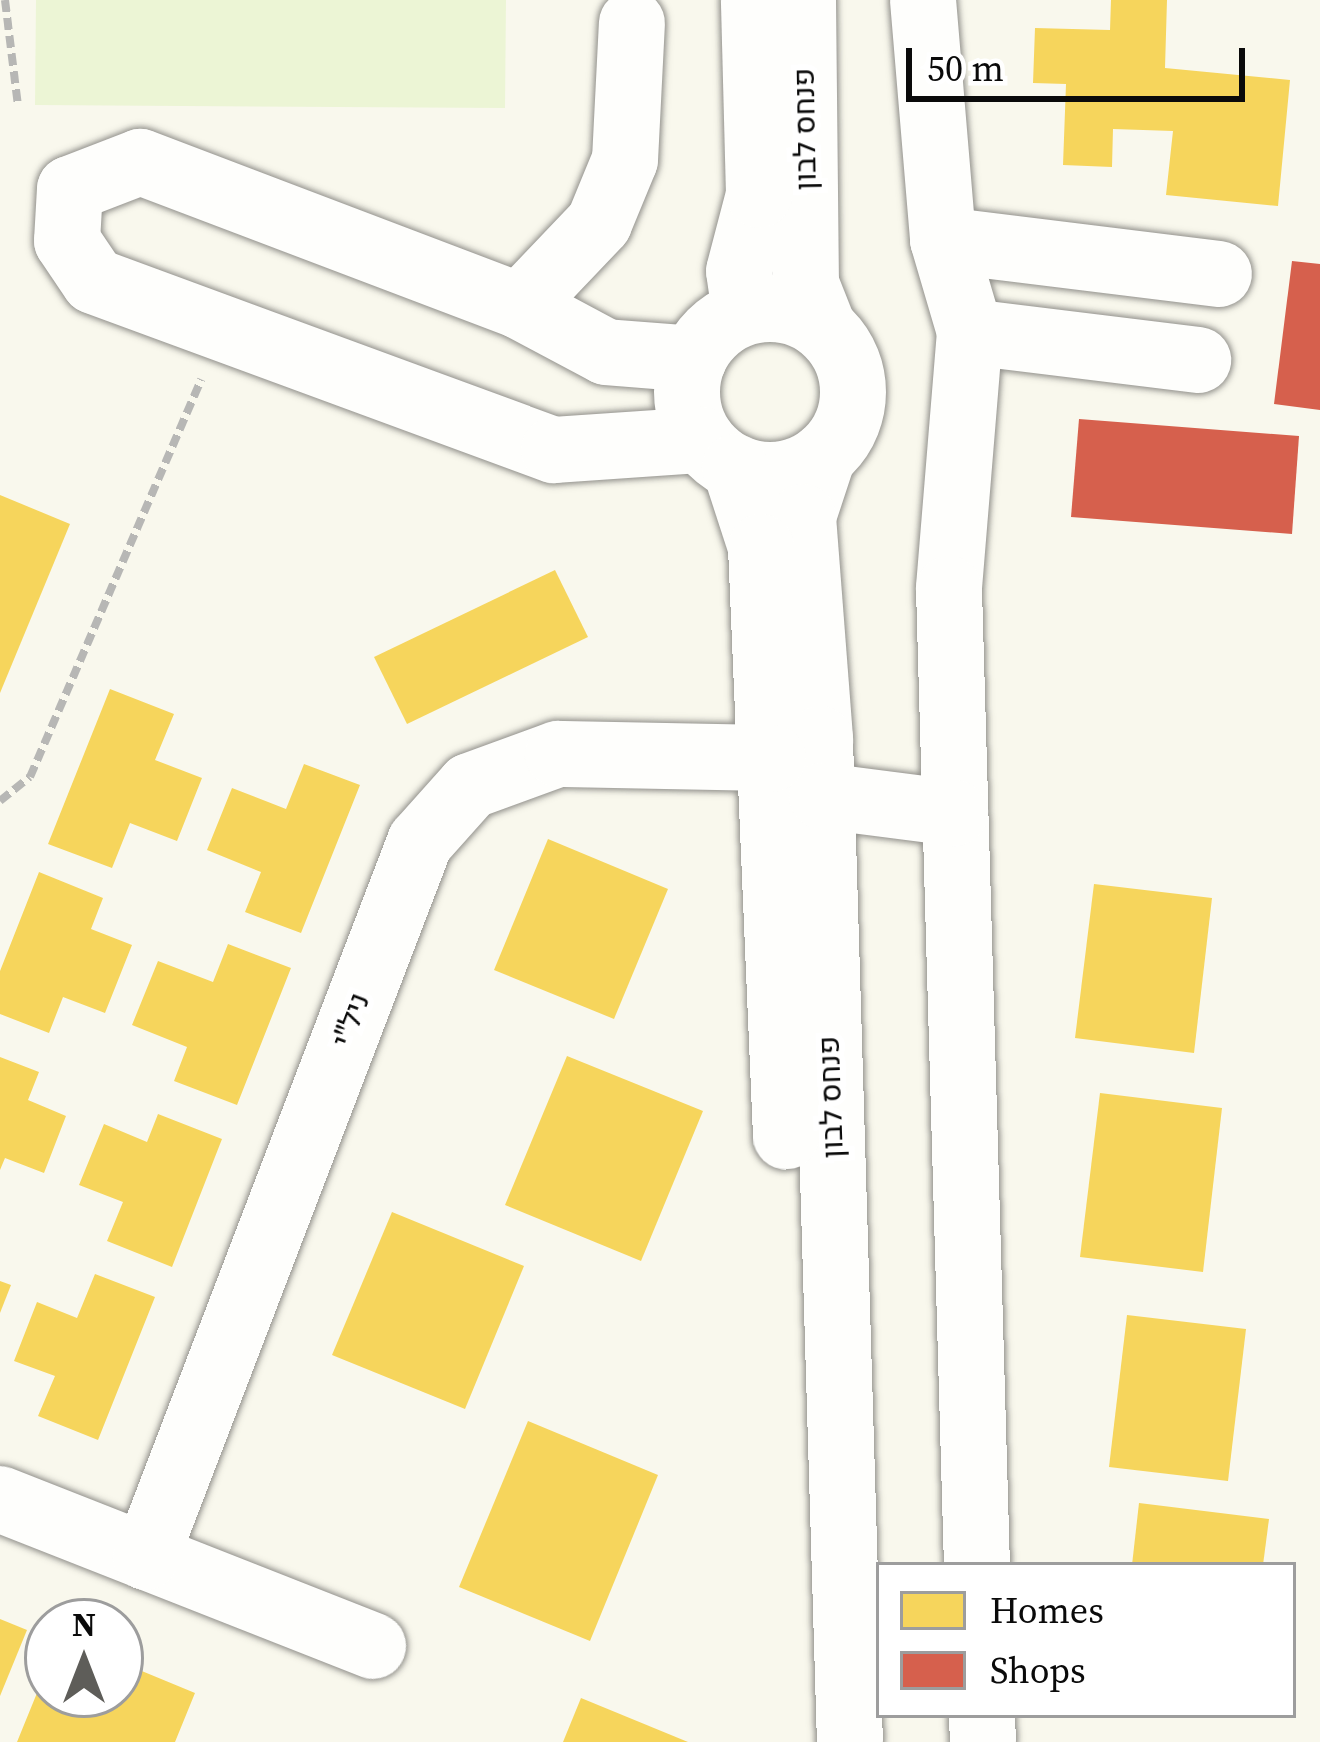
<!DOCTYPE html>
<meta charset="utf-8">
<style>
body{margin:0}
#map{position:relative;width:1320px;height:1742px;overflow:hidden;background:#f9f8ed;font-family:"Source Serif 4",Heebo,serif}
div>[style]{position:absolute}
.pitch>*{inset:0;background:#ecf5d5}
.homes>*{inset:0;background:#f6d55c}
.shops>*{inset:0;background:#d6604d}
.path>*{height:8px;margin-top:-4px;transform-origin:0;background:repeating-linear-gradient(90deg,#b7b7b5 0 12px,transparent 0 18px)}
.roads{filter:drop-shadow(0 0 3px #92918c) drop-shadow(0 0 3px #92918c)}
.minor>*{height:66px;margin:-33px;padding:0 33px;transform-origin:33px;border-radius:33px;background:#fefefc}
.minor>.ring{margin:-33px;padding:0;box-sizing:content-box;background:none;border:66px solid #fefefc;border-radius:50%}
span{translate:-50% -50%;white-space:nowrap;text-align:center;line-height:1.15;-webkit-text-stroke:12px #fff;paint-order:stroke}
.street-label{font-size:30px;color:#0a0a0a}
.legend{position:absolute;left:876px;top:1562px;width:420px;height:156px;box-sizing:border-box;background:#fff;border:3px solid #9d9d9d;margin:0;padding:15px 21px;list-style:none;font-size:36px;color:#0a0a0a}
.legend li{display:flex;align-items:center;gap:24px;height:60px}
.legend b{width:60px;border:3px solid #9d9d9d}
.north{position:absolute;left:24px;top:1598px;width:120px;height:120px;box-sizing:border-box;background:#fff;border:3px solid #9d9d9d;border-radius:50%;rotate:0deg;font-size:33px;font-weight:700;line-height:48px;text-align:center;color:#0a0a0a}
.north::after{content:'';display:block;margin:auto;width:42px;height:54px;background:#5e5d59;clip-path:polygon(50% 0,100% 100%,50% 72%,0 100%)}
.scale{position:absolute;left:906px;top:48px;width:339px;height:54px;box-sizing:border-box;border:6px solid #0a0a0a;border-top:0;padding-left:15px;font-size:36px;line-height:42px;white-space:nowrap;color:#0a0a0a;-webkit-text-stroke:9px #fff;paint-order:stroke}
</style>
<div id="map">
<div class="pitch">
<div style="clip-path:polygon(36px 0,506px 0,505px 108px,35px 105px)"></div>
</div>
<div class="homes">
<div style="clip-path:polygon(1111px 0,1167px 0,1165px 68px,1290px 80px,1278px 206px,1166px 195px,1173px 131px,1113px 129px,1112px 167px,1063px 165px,1066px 84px,1033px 83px,1035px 28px,1110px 30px)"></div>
<div style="clip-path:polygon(0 495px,70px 524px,0 693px)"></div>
<div style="clip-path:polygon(555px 570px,588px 637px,407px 724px,374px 657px)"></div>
<div style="clip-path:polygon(110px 689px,174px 714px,155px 760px,202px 778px,177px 841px,130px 823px,112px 868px,48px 844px)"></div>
<div style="clip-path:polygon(304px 764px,360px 785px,301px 933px,245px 912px,261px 872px,207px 850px,232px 788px,286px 809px)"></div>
<div style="clip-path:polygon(548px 839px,668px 889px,614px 1019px,494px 970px)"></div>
<div style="clip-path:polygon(39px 872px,103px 898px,91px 929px,132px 945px,105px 1013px,63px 997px,49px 1033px,0 1014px,0 971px)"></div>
<div style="clip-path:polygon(1094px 884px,1212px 898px,1194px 1053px,1075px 1038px)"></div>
<div style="clip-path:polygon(228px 944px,291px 968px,237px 1105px,174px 1081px,187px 1047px,132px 1025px,158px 961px,213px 982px)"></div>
<div style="clip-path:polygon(567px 1056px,703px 1111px,641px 1261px,505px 1205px)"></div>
<div style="clip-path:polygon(0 1057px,39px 1072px,28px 1100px,66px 1116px,44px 1173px,5px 1158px,0 1170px)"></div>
<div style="clip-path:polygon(1100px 1093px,1222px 1108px,1203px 1272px,1080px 1257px)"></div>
<div style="clip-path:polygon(158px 1114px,222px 1139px,172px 1267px,107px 1241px,123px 1202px,79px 1185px,104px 1124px,147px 1142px)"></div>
<div style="clip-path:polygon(392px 1212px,524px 1266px,465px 1409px,332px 1355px)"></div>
<div style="clip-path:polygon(95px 1274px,155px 1297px,98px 1440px,38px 1416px,55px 1376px,14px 1361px,37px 1302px,77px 1318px)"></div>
<div style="clip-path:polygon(0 1281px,11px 1285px,0 1313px)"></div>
<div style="clip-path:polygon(1127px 1315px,1246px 1329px,1228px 1481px,1109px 1467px)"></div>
<div style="clip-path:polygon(528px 1421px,658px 1475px,590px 1641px,459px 1587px)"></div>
<div style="clip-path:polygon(1139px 1503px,1269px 1519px,1263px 1565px,1132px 1565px)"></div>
<div style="clip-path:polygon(0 1619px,27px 1630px,0 1696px)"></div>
<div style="clip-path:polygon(120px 1662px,195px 1693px,175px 1742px,17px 1742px,48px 1666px,48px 1694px,120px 1694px)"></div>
<div style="clip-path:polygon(581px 1698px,688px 1742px,563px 1742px)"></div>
</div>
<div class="shops">
<div style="clip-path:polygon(1292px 261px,1320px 264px,1320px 410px,1274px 404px)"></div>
<div style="clip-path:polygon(1079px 419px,1299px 436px,1292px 534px,1071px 517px)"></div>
</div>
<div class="path">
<div style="left:5px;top:0;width:107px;rotate:83deg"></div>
<div style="left:0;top:801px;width:38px;rotate:-39deg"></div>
<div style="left:30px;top:777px;width:433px;rotate:-66.7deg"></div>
</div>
<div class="roads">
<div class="minor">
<div style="left:803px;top:0;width:284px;rotate:89.4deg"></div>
<div style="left:806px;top:284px;width:46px;rotate:68.4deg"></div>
<div style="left:923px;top:0;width:241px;rotate:85.2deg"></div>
<div style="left:943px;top:240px;width:96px;rotate:73.6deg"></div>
<div style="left:970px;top:332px;width:258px;rotate:94.7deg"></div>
<div style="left:949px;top:589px;width:976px;rotate:88.36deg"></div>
<div style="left:943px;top:240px;width:278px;rotate:7deg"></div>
<div style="left:520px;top:306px;width:115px;rotate:-46.4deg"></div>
<div style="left:599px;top:223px;width:68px;rotate:-67.6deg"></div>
<div style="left:625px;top:160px;width:137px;rotate:-87.1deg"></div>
<div class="ring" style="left:687px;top:309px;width:100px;height:100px"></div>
<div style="left:745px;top:312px;width:41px;rotate:-98.3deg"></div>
<div style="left:739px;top:271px;width:79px;rotate:-75.3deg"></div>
<div style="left:759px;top:195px;width:195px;rotate:-91.5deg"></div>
<div style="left:970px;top:332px;width:230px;rotate:7deg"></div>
<div style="left:694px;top:359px;width:88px;rotate:-175.5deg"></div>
<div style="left:606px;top:352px;width:98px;rotate:-151.9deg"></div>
<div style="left:520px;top:306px;width:406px;rotate:-159.2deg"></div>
<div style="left:140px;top:162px;width:75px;rotate:158.9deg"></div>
<div style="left:70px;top:189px;width:52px;rotate:93.3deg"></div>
<div style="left:67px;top:241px;width:48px;rotate:56deg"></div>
<div style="left:94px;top:281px;width:490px;rotate:20.2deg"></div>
<div style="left:554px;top:450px;width:148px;rotate:-3.9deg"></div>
<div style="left:823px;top:456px;width:64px;rotate:108.2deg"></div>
<div style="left:803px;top:517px;width:223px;rotate:85.6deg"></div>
<div style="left:820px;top:739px;width:1003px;rotate:88.29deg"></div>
<div style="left:735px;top:467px;width:84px;rotate:72deg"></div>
<div style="left:761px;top:547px;width:590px;rotate:87.57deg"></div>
<div style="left:822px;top:796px;width:134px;rotate:7.3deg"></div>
<div style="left:0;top:1499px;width:401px;rotate:21.5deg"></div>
<div style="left:146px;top:1557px;width:766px;rotate:-69.03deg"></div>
<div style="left:420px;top:842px;width:75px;rotate:-48.2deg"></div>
<div style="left:470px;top:786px;width:94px;rotate:-20deg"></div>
<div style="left:558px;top:754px;width:215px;rotate:1.1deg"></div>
<div style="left:982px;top:1715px;width:27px;rotate:88deg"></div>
</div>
</div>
<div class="street-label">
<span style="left:805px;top:129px;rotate:-91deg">פנחס לבון</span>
<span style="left:351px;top:1020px;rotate:-69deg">ניל"י</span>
<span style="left:831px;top:1097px;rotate:-92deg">פנחס לבון</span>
</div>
<ul class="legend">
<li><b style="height:33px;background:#f6d55c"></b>Homes</li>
<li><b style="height:33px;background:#d6604d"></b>Shops</li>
</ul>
<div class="north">N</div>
<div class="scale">50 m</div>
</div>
